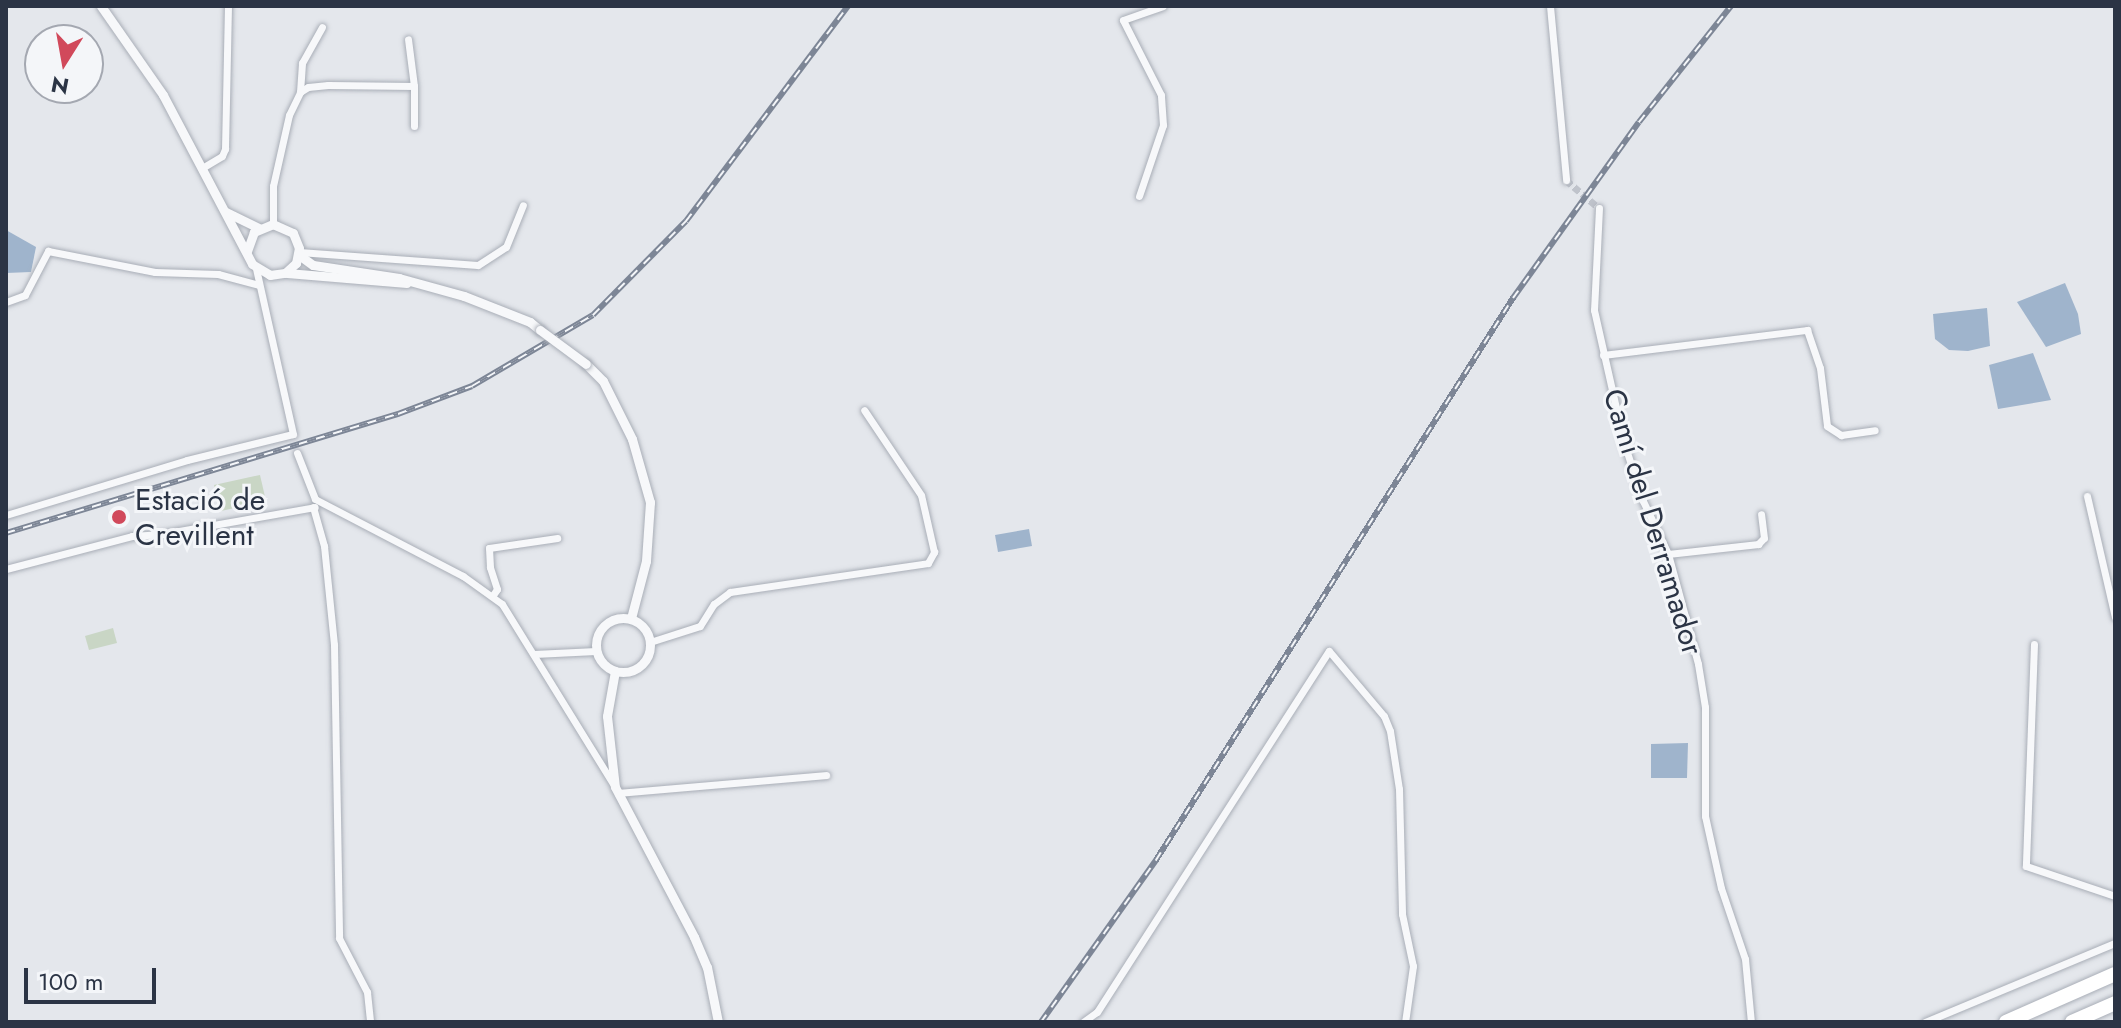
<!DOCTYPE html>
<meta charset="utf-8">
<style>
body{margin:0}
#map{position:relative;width:2121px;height:1028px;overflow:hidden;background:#e4e7ec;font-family:Jost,sans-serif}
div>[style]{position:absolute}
.green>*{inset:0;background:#c9d6c5}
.water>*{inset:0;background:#9fb4cc}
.minor-tunnel>*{height:7px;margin-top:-3.5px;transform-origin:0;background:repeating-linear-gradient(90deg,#bfc3cb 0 7px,transparent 0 10.5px)}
.roads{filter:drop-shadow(0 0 2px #a9aeb7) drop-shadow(0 0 2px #a9aeb7)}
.minor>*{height:7px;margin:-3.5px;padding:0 3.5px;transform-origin:3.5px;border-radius:3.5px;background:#f7f8fa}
.tertiary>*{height:9px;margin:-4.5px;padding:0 4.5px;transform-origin:4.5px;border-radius:4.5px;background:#f7f8fa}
.tertiary>.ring{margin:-4.5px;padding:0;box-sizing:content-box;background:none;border:9px solid #f7f8fa;border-radius:50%}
.motorway>*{height:14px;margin:-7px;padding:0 7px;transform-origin:7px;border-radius:7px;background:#fff}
.rail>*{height:6px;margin-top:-3px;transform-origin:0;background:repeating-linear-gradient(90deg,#f4f6f9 0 9px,#7d8696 0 18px);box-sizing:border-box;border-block:2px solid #7d8696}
.bridges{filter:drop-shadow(0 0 2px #a9aeb7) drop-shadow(0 0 2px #a9aeb7)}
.tertiary-bridge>*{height:9px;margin:-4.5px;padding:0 4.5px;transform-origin:4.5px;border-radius:4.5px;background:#f7f8fa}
.dots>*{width:22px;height:22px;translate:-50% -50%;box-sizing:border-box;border:4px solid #f4f6f9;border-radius:50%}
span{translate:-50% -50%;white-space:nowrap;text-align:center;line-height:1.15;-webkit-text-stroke:6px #f4f6f9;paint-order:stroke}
.poi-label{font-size:30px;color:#2b3445}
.left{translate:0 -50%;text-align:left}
.street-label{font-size:30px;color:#2b3445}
.frame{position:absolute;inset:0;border:8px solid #2b3445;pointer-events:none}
.north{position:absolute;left:24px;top:24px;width:80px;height:80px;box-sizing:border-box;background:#f4f6f9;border:2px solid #a4a8b1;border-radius:50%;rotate:191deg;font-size:22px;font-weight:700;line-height:32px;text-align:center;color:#2b3445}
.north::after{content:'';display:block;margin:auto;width:28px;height:36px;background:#d1495b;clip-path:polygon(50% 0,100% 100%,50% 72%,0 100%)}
.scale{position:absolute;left:24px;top:968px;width:132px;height:36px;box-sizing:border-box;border:4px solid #2b3445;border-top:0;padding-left:10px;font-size:24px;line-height:28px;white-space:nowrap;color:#2b3445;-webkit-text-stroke:6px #f4f6f9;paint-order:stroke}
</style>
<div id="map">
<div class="green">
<div style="clip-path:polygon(260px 475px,266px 501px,221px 511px,214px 485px)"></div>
<div style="clip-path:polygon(113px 628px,117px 643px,89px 650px,85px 636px)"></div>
</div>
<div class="water">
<div style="clip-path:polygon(6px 230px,36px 247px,31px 272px,6px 273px)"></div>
<div style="clip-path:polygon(2065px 283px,2078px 314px,2081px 334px,2046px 347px,2017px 302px)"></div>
<div style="clip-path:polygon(1987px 308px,1990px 346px,1968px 351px,1949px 350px,1935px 339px,1933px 314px)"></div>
<div style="clip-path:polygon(2033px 353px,2051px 400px,1998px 409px,1989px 365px)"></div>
<div style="clip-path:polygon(1029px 529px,1032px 546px,998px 552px,995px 535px)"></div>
<div style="clip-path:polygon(1688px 743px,1687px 778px,1651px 778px,1651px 744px)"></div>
</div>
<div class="minor-tunnel">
<div style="left:1566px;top:180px;width:43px;rotate:40.3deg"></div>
</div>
<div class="roads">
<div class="minor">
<div style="left:1550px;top:6px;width:175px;rotate:84.7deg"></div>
<div style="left:414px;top:86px;width:40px;rotate:90deg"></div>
<div style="left:300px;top:92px;width:29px;rotate:-86deg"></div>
<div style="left:302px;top:63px;width:41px;rotate:-60.9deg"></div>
<div style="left:202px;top:168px;width:23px;rotate:-31deg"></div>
<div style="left:222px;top:156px;width:8px;rotate:-67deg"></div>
<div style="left:225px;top:149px;width:143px;rotate:-88.8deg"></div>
<div style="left:1139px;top:196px;width:75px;rotate:-71.3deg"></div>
<div style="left:1163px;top:125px;width:30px;rotate:-94deg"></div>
<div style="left:1161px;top:95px;width:84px;rotate:-116.9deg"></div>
<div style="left:1123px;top:20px;width:42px;rotate:-19.3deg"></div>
<div style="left:1599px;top:208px;width:102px;rotate:92.8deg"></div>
<div style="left:1594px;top:310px;width:136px;rotate:77.3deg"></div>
<div style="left:1624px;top:443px;width:61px;rotate:71.9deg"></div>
<div style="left:1643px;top:501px;width:59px;rotate:64.7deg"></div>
<div style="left:1668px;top:554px;width:114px;rotate:74.7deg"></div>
<div style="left:1698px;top:664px;width:44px;rotate:80.8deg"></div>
<div style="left:1705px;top:707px;width:109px;rotate:90deg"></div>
<div style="left:1705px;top:816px;width:74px;rotate:77.5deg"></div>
<div style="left:1721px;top:888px;width:75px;rotate:71.3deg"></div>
<div style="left:1745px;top:959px;width:63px;rotate:84.6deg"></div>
<div style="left:273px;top:224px;width:38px;rotate:-90deg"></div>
<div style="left:273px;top:186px;width:73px;rotate:-77.3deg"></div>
<div style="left:289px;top:115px;width:25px;rotate:-64deg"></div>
<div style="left:300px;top:92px;width:9px;rotate:-32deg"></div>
<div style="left:308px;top:87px;width:20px;rotate:-6deg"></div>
<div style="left:328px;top:85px;width:86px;rotate:0.7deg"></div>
<div style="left:414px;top:86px;width:47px;rotate:-97.3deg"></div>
<div style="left:299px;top:252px;width:179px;rotate:4.2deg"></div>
<div style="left:478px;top:265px;width:33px;rotate:-33deg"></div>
<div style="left:506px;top:247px;width:45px;rotate:-68deg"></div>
<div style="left:6px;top:302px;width:20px;rotate:-20deg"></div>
<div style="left:25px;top:295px;width:50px;rotate:-62.4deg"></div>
<div style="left:48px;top:251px;width:109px;rotate:11.1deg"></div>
<div style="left:155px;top:272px;width:63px;rotate:1.8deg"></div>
<div style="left:218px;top:274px;width:42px;rotate:15deg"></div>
<div style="left:1603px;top:355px;width:206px;rotate:-7deg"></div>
<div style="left:1807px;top:330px;width:40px;rotate:71.1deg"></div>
<div style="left:1820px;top:368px;width:58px;rotate:83.1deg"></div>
<div style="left:1827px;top:426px;width:17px;rotate:33deg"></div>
<div style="left:1841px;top:435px;width:34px;rotate:-8deg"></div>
<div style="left:297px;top:453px;width:49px;rotate:68.6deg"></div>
<div style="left:315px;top:499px;width:167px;rotate:27.5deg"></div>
<div style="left:463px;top:576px;width:48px;rotate:35.7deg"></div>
<div style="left:502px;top:604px;width:213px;rotate:58.3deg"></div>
<div style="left:2087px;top:496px;width:124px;rotate:77deg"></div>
<div style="left:313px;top:507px;width:41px;rotate:74.2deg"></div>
<div style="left:324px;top:546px;width:100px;rotate:84.2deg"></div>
<div style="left:334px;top:645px;width:293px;rotate:89deg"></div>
<div style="left:339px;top:938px;width:61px;rotate:62.6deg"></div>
<div style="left:367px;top:992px;width:30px;rotate:84deg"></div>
<div style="left:6px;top:515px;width:189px;rotate:-16.9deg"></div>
<div style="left:187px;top:460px;width:109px;rotate:-13.8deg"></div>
<div style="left:293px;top:434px;width:169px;rotate:-102.6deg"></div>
<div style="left:1668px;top:554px;width:91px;rotate:-6.3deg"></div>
<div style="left:1758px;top:544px;width:8px;rotate:-45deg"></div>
<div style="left:1764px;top:538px;width:24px;rotate:-97deg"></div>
<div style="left:6px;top:569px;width:130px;rotate:-14.7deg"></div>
<div style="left:132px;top:536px;width:30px;rotate:-4deg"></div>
<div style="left:162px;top:534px;width:155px;rotate:-10deg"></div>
<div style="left:493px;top:595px;width:7px;rotate:-56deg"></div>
<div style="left:497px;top:589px;width:23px;rotate:-108deg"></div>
<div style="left:490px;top:567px;width:19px;rotate:-93deg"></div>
<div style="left:489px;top:548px;width:69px;rotate:-8.4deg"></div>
<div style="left:650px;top:642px;width:52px;rotate:-17.7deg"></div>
<div style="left:700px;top:626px;width:26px;rotate:-58deg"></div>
<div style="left:714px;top:604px;width:20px;rotate:-37deg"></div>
<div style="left:730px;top:592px;width:200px;rotate:-8.3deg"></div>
<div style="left:928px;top:563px;width:13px;rotate:-61deg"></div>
<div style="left:934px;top:552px;width:58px;rotate:-102.8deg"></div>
<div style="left:921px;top:495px;width:102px;rotate:-123.8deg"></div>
<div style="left:2034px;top:644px;width:222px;rotate:92.1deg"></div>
<div style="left:2026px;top:866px;width:94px;rotate:18.6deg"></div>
<div style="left:534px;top:654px;width:62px;rotate:-2.8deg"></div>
<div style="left:618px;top:793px;width:209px;rotate:-4.9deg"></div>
<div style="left:1083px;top:1022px;width:17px;rotate:-36deg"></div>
<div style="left:1097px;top:1012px;width:429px;rotate:-57.3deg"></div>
<div style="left:1329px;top:651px;width:85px;rotate:49.8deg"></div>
<div style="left:1384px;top:716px;width:16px;rotate:68deg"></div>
<div style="left:1390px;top:731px;width:59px;rotate:81.2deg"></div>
<div style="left:1399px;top:789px;width:125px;rotate:88.6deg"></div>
<div style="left:1402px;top:914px;width:53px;rotate:78.1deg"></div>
<div style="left:1413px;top:966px;width:57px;rotate:98.1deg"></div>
<div style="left:1925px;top:1022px;width:206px;rotate:-22.6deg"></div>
</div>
<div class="tertiary">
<div style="left:101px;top:6px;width:108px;rotate:55.1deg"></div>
<div style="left:163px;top:95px;width:191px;rotate:62.2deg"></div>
<div style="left:252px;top:264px;width:21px;rotate:31deg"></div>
<div style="left:270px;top:275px;width:15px;rotate:-8deg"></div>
<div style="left:285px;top:273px;width:15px;rotate:-42deg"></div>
<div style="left:296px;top:263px;width:15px;rotate:-79deg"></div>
<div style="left:299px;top:248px;width:16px;rotate:-112deg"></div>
<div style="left:293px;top:233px;width:22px;rotate:-156deg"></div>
<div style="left:273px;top:224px;width:21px;rotate:157deg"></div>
<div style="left:254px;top:232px;width:20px;rotate:110deg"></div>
<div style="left:226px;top:212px;width:37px;rotate:26deg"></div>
<div style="left:299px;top:255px;width:17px;rotate:36deg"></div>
<div style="left:313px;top:265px;width:87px;rotate:8.6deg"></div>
<div style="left:399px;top:278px;width:67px;rotate:15.5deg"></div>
<div style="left:464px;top:296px;width:71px;rotate:21.5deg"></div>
<div style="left:530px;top:322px;width:13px;rotate:39deg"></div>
<div style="left:287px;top:273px;width:120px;rotate:4.8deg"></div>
<div style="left:586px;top:364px;width:24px;rotate:45deg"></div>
<div style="left:603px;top:381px;width:65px;rotate:63.4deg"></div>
<div style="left:632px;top:439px;width:66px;rotate:74.1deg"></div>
<div style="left:650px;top:502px;width:59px;rotate:93.9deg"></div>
<div style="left:646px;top:561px;width:59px;rotate:104.7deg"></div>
<div class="ring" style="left:596px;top:618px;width:45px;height:45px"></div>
<div style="left:615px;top:671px;width:46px;rotate:100.1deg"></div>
<div style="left:607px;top:716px;width:71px;rotate:83.6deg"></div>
<div style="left:615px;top:787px;width:170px;rotate:62.2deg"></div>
<div style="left:694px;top:937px;width:33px;rotate:67deg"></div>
<div style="left:707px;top:967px;width:56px;rotate:78.7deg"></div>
</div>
<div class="motorway">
<div style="left:2006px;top:1022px;width:119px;rotate:-23.8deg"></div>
<div style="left:2072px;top:1022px;width:47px;rotate:-23.8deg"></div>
</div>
</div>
<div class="rail">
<div style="left:6px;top:533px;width:410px;rotate:-16.9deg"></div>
<div style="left:398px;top:414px;width:79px;rotate:-20.7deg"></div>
<div style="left:472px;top:386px;width:140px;rotate:-30.4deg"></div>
<div style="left:593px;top:315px;width:132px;rotate:-45.3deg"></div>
<div style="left:686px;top:221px;width:269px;rotate:-53deg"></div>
<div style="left:1041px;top:1022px;width:199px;rotate:-54.6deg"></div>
<div style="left:1156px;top:860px;width:666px;rotate:-57.58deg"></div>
<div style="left:1513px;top:298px;width:216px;rotate:-54.4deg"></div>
<div style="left:1639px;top:122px;width:148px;rotate:-51.6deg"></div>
</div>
<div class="bridges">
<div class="tertiary-bridge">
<div style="left:540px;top:330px;width:57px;rotate:36.5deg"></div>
</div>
</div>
<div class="dots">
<div style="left:119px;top:517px;background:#d1495b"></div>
</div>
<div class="poi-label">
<span class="left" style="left:135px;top:517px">Estació de<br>Crevillent</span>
</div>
<div class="street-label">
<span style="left:1653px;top:522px;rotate:73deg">Camí del Derramador</span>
</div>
<div class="frame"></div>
<div class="north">N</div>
<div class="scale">100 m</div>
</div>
